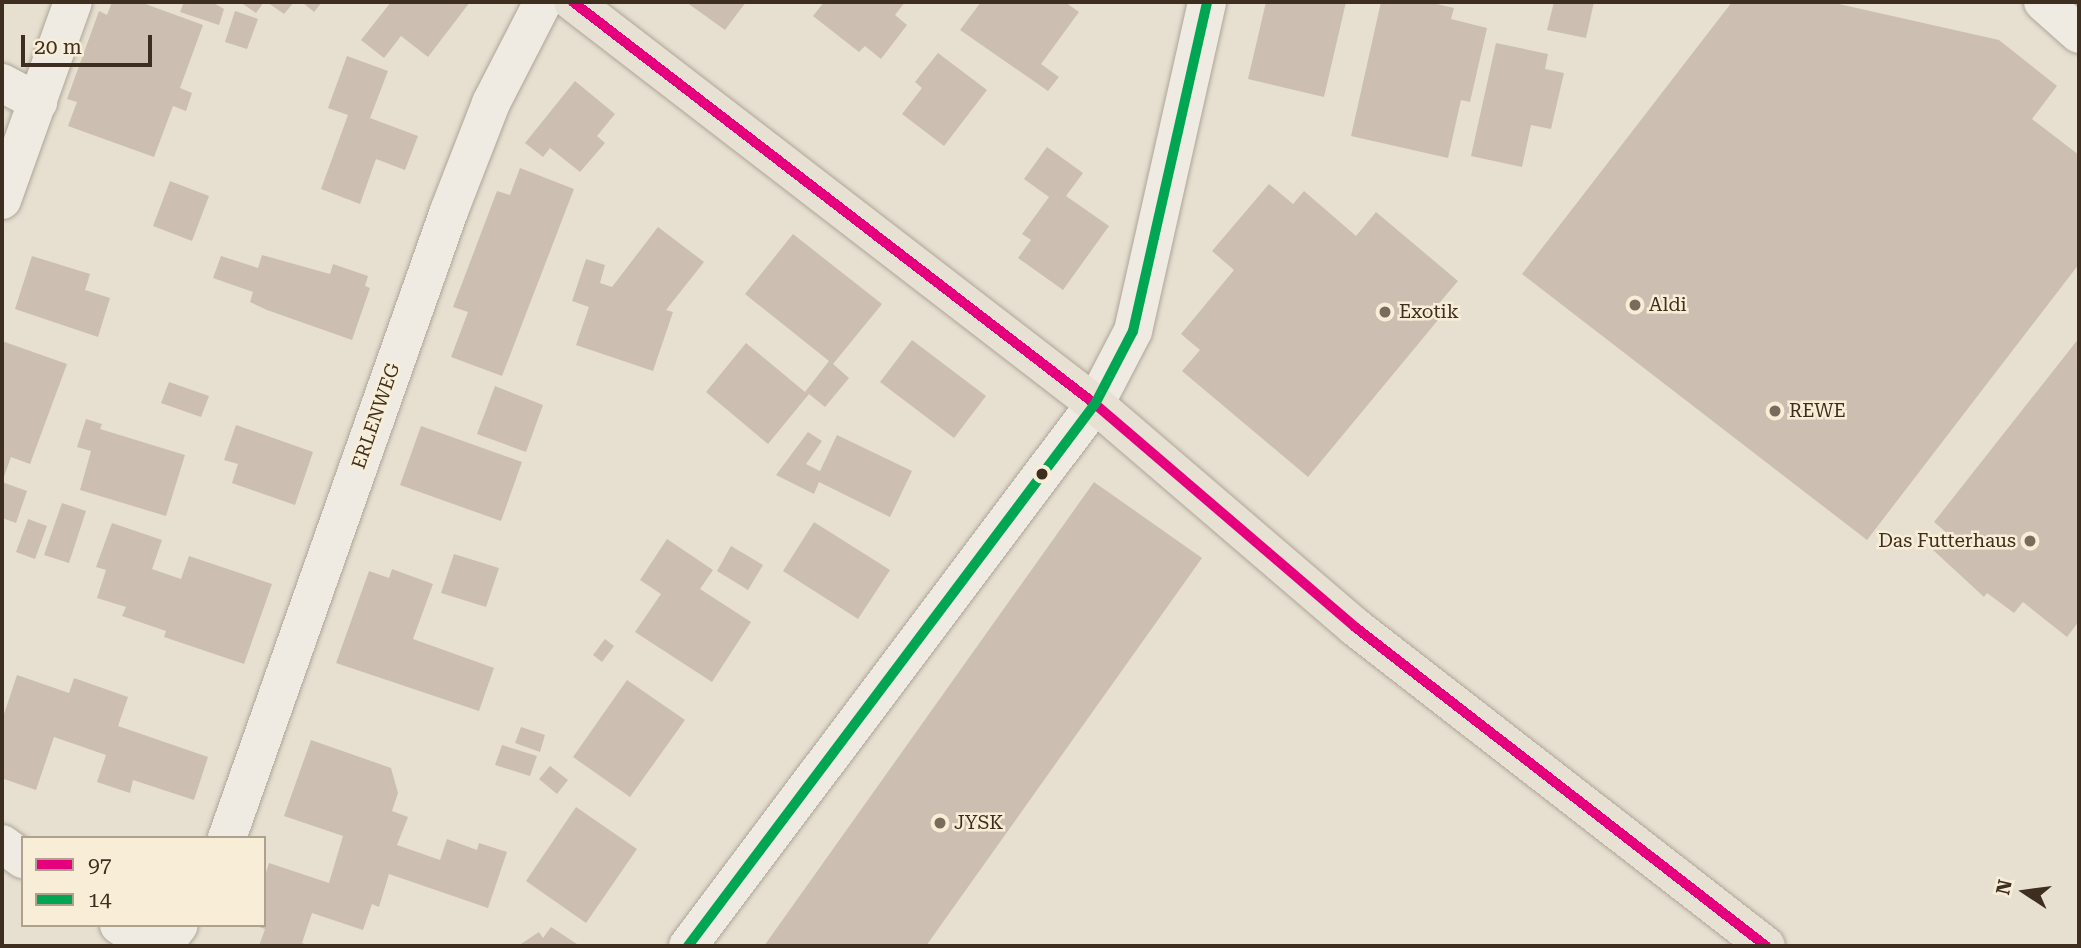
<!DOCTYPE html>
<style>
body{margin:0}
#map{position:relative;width:2081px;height:948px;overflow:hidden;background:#e7e0d1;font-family:"Roboto Serif",serif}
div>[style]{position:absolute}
.building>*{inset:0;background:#ccbeb1}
.roads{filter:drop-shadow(0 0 2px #ada599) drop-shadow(0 0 2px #ada599)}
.minor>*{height:38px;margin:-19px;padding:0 19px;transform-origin:19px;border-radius:19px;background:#f0ebe2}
.major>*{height:38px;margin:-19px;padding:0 19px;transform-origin:19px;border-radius:19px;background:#e7e1d4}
.bus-1>*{height:10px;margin:-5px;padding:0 5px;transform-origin:5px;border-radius:5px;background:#e5007d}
.bus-2>*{height:10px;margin:-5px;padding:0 5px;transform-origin:5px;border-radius:5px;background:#00a651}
.dots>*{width:19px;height:19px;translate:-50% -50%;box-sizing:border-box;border:4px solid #f8eed7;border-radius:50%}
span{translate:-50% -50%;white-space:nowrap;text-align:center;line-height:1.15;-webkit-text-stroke:5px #f8eed7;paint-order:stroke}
.poi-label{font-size:19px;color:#3e2e1f}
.left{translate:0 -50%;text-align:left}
.right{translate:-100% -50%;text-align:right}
.street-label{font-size:19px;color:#3e2e1f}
.frame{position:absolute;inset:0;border:4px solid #3e2e1f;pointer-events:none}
.legend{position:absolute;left:21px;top:836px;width:245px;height:91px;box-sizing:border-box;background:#f8eed7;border:2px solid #aea18d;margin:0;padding:9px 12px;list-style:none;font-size:21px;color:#3e2e1f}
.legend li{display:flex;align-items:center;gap:14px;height:35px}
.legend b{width:35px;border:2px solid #aea18d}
.north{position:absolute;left:1990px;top:857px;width:70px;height:70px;-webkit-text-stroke:5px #f8eed7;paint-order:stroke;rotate:283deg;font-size:19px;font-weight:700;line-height:28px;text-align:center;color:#3e2e1f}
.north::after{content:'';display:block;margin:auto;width:24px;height:32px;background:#3e2e1f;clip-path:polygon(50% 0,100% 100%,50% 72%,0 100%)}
.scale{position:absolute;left:21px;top:35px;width:131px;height:32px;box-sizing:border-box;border:4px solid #3e2e1f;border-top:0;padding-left:9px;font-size:21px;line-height:24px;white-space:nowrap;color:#3e2e1f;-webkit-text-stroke:5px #f8eed7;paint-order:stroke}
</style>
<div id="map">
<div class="building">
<div style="clip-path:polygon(112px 2px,140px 2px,203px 25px,180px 88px,192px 93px,186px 111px,173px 106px,154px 157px,68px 126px,77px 102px,67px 99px,99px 11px,107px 15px)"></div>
<div style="clip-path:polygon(184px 2px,212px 2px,224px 9px,219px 25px,180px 12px)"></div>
<div style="clip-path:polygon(240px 2px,264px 2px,256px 13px)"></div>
<div style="clip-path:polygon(267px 2px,294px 2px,284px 14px)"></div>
<div style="clip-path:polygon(302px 2px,322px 2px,314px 12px)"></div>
<div style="clip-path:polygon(391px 2px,470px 2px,428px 57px,401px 36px,384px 58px,361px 40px)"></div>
<div style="clip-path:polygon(686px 2px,746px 2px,725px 30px)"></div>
<div style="clip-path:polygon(824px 2px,905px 2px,895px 15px,907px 25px,881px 59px,865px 46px,859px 52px,813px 16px)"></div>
<div style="clip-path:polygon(981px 2px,1065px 2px,1079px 12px,1041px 64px,1059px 77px,1048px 91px,960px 30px)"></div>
<div style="clip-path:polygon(1266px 2px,1346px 2px,1324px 97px,1248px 79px)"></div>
<div style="clip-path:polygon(1381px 2px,1428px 2px,1454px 8px,1451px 19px,1487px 28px,1470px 102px,1461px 100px,1448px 158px,1351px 136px)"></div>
<div style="clip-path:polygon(1554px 2px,1594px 2px,1586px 38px,1547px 30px)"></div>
<div style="clip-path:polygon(1732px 2px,1830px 2px,1999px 40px,2057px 86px,2032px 119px,2079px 155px,2079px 264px,1867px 540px,1522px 274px)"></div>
<div style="clip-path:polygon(235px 11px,258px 19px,247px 49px,225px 42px)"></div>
<div style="clip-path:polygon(1496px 43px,1548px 54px,1545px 69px,1564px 73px,1551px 129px,1531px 125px,1522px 167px,1471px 156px)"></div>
<div style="clip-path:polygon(938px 53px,987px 90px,944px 146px,902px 114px,922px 88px,915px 82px)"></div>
<div style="clip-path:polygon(347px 56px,388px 71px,370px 118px,418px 136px,405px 170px,376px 159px,360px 204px,321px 189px,348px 115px,328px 108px)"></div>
<div style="clip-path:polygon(575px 81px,615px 114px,597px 136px,605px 143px,580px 172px,550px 148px,543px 157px,525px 143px)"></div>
<div style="clip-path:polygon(1047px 147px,1083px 173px,1066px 196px,1109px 226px,1063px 290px,1018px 258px,1031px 240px,1022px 234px,1049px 197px,1024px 179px)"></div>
<div style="clip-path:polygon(520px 168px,574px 189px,502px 376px,451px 357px,468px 312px,453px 307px,497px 191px,510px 195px)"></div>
<div style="clip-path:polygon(170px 181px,209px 196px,192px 241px,153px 226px)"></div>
<div style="clip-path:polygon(1269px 184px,1293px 204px,1304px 191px,1356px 236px,1376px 212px,1458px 281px,1435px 308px,1443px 314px,1308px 477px,1182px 371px,1200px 350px,1181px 334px,1234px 270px,1212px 251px)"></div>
<div style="clip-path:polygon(658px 227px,704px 262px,666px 310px,673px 312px,653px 371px,576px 345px,589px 307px,572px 301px,586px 259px,605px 265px,600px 283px,612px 287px)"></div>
<div style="clip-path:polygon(793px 234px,882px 304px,833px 364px,849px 378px,825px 407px,809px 394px,768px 444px,706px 392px,746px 343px,805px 392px,829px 361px,745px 294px)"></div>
<div style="clip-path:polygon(262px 255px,330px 274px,333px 264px,368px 276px,365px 286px,370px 288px,352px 340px,267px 310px,250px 302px,253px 292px,213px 278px,221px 256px,258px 268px)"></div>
<div style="clip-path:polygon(32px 256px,90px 274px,85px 290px,110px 298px,98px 337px,15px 309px)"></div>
<div style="clip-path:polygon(2079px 338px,2079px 621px,2067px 637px,2023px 602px,2014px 613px,1987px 593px,1984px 597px,1933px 550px,1947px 533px,1934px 522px)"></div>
<div style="clip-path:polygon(912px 340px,986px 396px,954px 438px,880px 382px)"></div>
<div style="clip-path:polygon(2px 341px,67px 364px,30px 464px,11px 457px,2px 482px,27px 491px,16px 523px,2px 518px)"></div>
<div style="clip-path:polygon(169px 382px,209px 396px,201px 417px,161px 403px)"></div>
<div style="clip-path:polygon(495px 386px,543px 405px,526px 452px,477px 434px)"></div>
<div style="clip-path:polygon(86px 419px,102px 424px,100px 429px,185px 455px,166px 516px,80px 490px,91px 451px,77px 447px)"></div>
<div style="clip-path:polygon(236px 425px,313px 452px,295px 505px,232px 483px,238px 464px,224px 460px)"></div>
<div style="clip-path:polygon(421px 426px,522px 462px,501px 521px,400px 485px)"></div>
<div style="clip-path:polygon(808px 432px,822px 441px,806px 464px,820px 471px,837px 435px,912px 471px,890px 517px,819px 482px,814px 494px,776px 475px)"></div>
<div style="clip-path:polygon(1094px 482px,1202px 558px,926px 946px,764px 946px)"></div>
<div style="clip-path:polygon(62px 503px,86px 511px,69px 563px,44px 555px)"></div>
<div style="clip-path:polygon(28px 519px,47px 526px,35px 559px,16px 552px)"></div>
<div style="clip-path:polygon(814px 522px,890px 570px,858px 619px,783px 571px)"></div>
<div style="clip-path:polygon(112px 523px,162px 540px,152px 569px,181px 579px,189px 556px,272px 584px,244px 664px,164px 637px,166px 631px,122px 616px,126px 607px,97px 598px,106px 570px,96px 567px)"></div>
<div style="clip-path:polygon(667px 539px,713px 570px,700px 589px,751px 622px,712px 682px,635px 632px,661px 594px,640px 580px)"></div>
<div style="clip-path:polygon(731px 546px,763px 565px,748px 590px,717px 571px)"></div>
<div style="clip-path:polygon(454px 554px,499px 568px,486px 607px,441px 593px)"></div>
<div style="clip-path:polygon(392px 569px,433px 584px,413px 639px,494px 668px,479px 711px,336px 663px,369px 571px,389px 578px)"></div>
<div style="clip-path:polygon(605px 639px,614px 646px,602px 662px,593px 655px)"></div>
<div style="clip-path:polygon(17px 675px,69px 693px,74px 678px,128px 697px,118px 726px,208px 757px,194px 800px,133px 780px,130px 793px,97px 782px,106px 755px,54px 737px,36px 790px,4px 779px,2px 720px)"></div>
<div style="clip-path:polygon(627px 680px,685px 720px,630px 797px,573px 757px)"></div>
<div style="clip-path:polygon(521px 727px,545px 735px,540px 752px,515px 743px)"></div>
<div style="clip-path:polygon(311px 740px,391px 768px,398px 793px,392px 811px,408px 817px,397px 845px,440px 860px,447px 839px,477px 850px,479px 843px,507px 852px,488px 908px,389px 874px,379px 907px,372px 904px,363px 930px,312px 913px,302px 943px,309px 946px,259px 946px,265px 929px,256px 926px,264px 925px,264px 879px,269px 863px,329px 883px,343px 836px,284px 816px)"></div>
<div style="clip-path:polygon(502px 745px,537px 756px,530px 776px,495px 765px)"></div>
<div style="clip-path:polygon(550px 766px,568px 780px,557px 794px,539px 779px)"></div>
<div style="clip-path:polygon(576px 807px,637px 849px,586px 923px,526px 881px)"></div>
<div style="clip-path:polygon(551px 927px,580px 946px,518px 946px,539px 932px,543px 938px)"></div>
</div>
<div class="roads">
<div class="minor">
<div style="left:2043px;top:2px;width:48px;rotate:41.6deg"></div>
<div style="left:2px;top:83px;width:41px;rotate:27.8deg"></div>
<div style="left:2px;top:200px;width:210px;rotate:-70.3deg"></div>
<div style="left:227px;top:838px;width:665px;rotate:-70.5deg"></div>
<div style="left:449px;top:211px;width:116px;rotate:-68.7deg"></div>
<div style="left:491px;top:103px;width:114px;rotate:-62.8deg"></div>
<div style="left:2px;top:844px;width:26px;rotate:36deg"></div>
<div style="left:119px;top:925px;width:37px;rotate:34deg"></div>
<div style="left:163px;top:946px;width:26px;rotate:-53deg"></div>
<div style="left:688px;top:946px;width:678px;rotate:-53.1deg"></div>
<div style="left:1095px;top:404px;width:82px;rotate:-62.5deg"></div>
<div style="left:1133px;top:331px;width:337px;rotate:-77.3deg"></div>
</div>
<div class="major">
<div style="left:573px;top:2px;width:659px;rotate:37.6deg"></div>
<div style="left:1095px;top:404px;width:343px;rotate:40.6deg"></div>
<div style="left:1355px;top:627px;width:520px;rotate:37.82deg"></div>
</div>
</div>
<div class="bus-1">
<div style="left:573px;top:2px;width:659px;rotate:37.6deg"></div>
<div style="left:1095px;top:404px;width:343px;rotate:40.6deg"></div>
<div style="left:1355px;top:627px;width:520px;rotate:37.82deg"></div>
</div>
<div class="bus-2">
<div style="left:688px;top:946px;width:678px;rotate:-53.1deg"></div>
<div style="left:1095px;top:404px;width:82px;rotate:-62.5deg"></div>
<div style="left:1133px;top:331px;width:337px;rotate:-77.3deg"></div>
</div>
<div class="dots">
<div style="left:1635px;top:305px;background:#796c5d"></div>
<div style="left:1385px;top:312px;background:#796c5d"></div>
<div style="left:1775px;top:411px;background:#796c5d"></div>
<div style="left:1042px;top:474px;background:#3e2e1f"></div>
<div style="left:2030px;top:541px;background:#796c5d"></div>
<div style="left:940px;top:823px;background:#796c5d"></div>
</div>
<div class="poi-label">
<span class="left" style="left:1649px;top:305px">Aldi</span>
<span class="left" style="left:1399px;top:312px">Exotik</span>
<span class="left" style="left:1789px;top:411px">REWE</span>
<span class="right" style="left:2016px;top:541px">Das Futterhaus</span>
<span class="left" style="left:954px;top:823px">JYSK</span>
</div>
<div class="street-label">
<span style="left:376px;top:416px;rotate:-71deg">ERLENWEG</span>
</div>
<div class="frame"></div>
<ul class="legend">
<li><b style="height:9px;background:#e5007d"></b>97</li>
<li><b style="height:9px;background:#00a651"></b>14</li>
</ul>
<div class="north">N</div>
<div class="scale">20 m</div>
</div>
